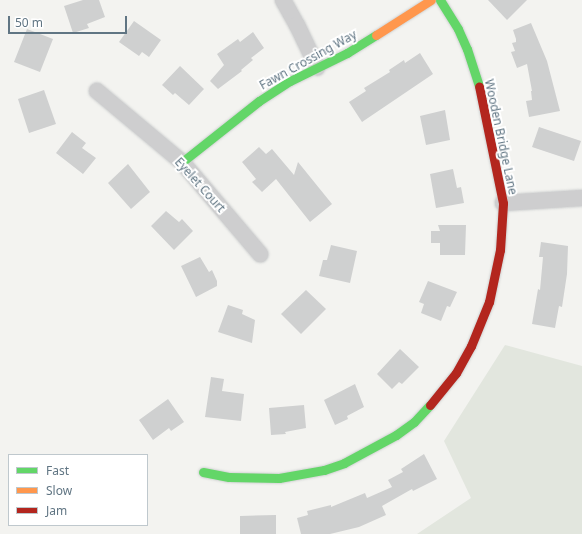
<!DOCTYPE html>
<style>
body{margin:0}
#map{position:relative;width:582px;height:534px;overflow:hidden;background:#f3f3f0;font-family:"Noto Sans",sans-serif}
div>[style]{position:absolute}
.green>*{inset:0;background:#e2e6de}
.building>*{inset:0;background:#cfd0d0}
.roads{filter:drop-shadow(0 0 1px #cfd1d1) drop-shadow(0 0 1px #cfd1d1)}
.street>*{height:16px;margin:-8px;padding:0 8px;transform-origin:8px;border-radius:8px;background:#cececf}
.fast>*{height:9px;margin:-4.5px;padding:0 4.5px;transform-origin:4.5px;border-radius:4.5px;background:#63d668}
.slow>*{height:9px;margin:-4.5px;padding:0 4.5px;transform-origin:4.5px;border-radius:4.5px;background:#ff974d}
.jam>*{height:9px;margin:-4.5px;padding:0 4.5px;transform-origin:4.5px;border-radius:4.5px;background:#b3261e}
span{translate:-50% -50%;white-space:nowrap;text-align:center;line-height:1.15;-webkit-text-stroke:4px #fff;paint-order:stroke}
.street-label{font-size:12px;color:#607583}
.legend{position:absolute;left:8px;top:454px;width:140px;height:72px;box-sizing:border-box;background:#fff;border:1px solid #bfc8cd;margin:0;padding:5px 7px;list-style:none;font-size:12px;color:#607583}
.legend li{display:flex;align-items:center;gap:8px;height:20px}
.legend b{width:20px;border:1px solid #bfc8cd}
.scale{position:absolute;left:8px;top:16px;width:119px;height:18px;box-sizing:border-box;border:2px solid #607583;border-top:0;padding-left:5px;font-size:12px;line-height:14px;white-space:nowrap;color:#607583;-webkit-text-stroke:3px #fff;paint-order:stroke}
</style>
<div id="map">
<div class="green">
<div style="clip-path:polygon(505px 345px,582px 366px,582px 534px,417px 534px,471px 498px,444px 441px)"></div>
</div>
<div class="building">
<div style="clip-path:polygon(83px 0,99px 0,105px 17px,87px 24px,89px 28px,73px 33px,64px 6px)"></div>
<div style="clip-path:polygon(488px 0,527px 0,507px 20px)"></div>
<div style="clip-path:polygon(134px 21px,161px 40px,149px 57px,142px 52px,139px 56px,119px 42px)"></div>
<div style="clip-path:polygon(531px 23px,547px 61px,560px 111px,529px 117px,526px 101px,532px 100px,531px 91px,532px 91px,527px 64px,517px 68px,511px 52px,515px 51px,512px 43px,516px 42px,516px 39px,513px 30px)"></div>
<div style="clip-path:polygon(27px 29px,53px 39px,40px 72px,14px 62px)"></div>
<div style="clip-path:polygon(253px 32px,264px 48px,251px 58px,253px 60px,241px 70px,242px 71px,218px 89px,210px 81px,224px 65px,217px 54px,238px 39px,240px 42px)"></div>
<div style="clip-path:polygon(420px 53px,433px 74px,362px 122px,349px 102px,366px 91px,364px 88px,390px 72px,389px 70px,404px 60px,405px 63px)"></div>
<div style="clip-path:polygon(180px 66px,204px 89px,189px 105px,175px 93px,173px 95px,162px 85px)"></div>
<div style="clip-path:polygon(44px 90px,56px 124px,29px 133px,18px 99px)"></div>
<div style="clip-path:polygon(445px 110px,450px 140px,426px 145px,420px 116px)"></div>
<div style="clip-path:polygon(539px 127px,581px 141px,574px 161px,532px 147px)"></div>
<div style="clip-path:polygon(72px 132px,86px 143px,82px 148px,96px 158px,83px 174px,56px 153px)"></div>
<div style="clip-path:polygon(259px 147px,266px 154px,272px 149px,294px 175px,298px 162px,332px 204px,310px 222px,276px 179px,262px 192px,252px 182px,256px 179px,242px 162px)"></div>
<div style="clip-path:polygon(128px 164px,150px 192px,131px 209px,108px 183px)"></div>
<div style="clip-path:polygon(453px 169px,457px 188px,461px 187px,464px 203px,436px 208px,430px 174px)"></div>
<div style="clip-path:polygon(166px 211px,179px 222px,182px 219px,193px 231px,174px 250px,151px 226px)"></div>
<div style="clip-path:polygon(438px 225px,466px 225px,465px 255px,440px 255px,440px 243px,431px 243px,431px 231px,440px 231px)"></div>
<div style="clip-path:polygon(541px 242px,568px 246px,567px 274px,562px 307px,559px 306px,555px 328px,532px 324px,538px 289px,540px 290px,543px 257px,539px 257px)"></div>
<div style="clip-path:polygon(331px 245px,357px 251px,350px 283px,319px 276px,323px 260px,327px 260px)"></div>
<div style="clip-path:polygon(200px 257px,209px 272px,212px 270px,217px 281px,217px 286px,196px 297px,181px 266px)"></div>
<div style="clip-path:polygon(428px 281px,457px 292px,450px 307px,447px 306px,441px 321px,421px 313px,424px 304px,419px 302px)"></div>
<div style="clip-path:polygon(306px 290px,326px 309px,301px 334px,281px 314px)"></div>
<div style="clip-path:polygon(228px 305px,243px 310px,242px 314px,255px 320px,252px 343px,218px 332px)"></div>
<div style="clip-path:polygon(400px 349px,419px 367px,402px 384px,399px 382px,392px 389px,377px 374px)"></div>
<div style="clip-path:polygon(211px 377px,224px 379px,222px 391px,244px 394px,241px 421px,205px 417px)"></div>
<div style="clip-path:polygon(355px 384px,364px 407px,347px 416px,348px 419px,335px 425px,324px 400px)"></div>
<div style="clip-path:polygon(168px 399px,184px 422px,171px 431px,169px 428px,153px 440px,139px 420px)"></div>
<div style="clip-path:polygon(304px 405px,306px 428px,285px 432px,286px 434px,271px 435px,269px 408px)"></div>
<div style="clip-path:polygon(424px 454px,437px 479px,413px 491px,412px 489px,382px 506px,386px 515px,359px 527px,330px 534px,301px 534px,297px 518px,308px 515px,307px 511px,331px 505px,331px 507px,365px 493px,367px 498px,392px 487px,388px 480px,403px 472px,401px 469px)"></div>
<div style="clip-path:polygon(276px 515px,276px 534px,240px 534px,240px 516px)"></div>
</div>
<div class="roads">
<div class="street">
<div style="left:283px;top:0;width:29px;rotate:61deg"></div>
<div style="left:297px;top:25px;width:47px;rotate:64.5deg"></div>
<div style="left:97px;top:91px;width:111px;rotate:39.9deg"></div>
<div style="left:182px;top:162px;width:121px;rotate:49.7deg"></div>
<div style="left:503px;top:203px;width:79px;rotate:-3.6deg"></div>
</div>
<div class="fast">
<div style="left:440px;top:0;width:34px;rotate:58deg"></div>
<div style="left:458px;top:29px;width:22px;rotate:66deg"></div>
<div style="left:467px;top:49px;width:39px;rotate:72deg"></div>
<div style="left:182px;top:162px;width:98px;rotate:-38.4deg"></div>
<div style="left:259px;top:101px;width:37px;rotate:-33deg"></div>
<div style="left:290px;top:81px;width:64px;rotate:-26.2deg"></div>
<div style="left:347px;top:53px;width:34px;rotate:-32deg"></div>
<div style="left:203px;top:472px;width:26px;rotate:11deg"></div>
<div style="left:229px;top:477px;width:50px;rotate:1.1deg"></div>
<div style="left:279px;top:478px;width:46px;rotate:-10.1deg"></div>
<div style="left:324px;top:470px;width:21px;rotate:-19deg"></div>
<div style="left:344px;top:463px;width:59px;rotate:-28.3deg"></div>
<div style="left:396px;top:435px;width:22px;rotate:-36deg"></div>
<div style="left:414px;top:422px;width:23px;rotate:-47deg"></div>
</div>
<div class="slow">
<div style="left:376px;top:35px;width:65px;rotate:-32.5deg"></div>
</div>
<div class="jam">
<div style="left:430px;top:405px;width:41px;rotate:-50.9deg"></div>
<div style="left:456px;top:373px;width:31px;rotate:-61deg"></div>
<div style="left:471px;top:346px;width:48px;rotate:-67.8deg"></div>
<div style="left:489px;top:302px;width:53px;rotate:-78.1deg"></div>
<div style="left:500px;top:250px;width:47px;rotate:-86.3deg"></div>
<div style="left:503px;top:203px;width:119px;rotate:-101.6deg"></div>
</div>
</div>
<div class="street-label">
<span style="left:308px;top:60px;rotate:-29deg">Fawn Crossing Way</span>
<span style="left:501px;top:137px;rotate:78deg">Wooden Bridge Lane</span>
<span style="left:200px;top:185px;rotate:48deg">Eyelet Court</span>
</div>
<ul class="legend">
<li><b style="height:5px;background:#63d668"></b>Fast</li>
<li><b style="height:5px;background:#ff974d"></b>Slow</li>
<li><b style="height:5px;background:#b3261e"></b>Jam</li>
</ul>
<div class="scale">50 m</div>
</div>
